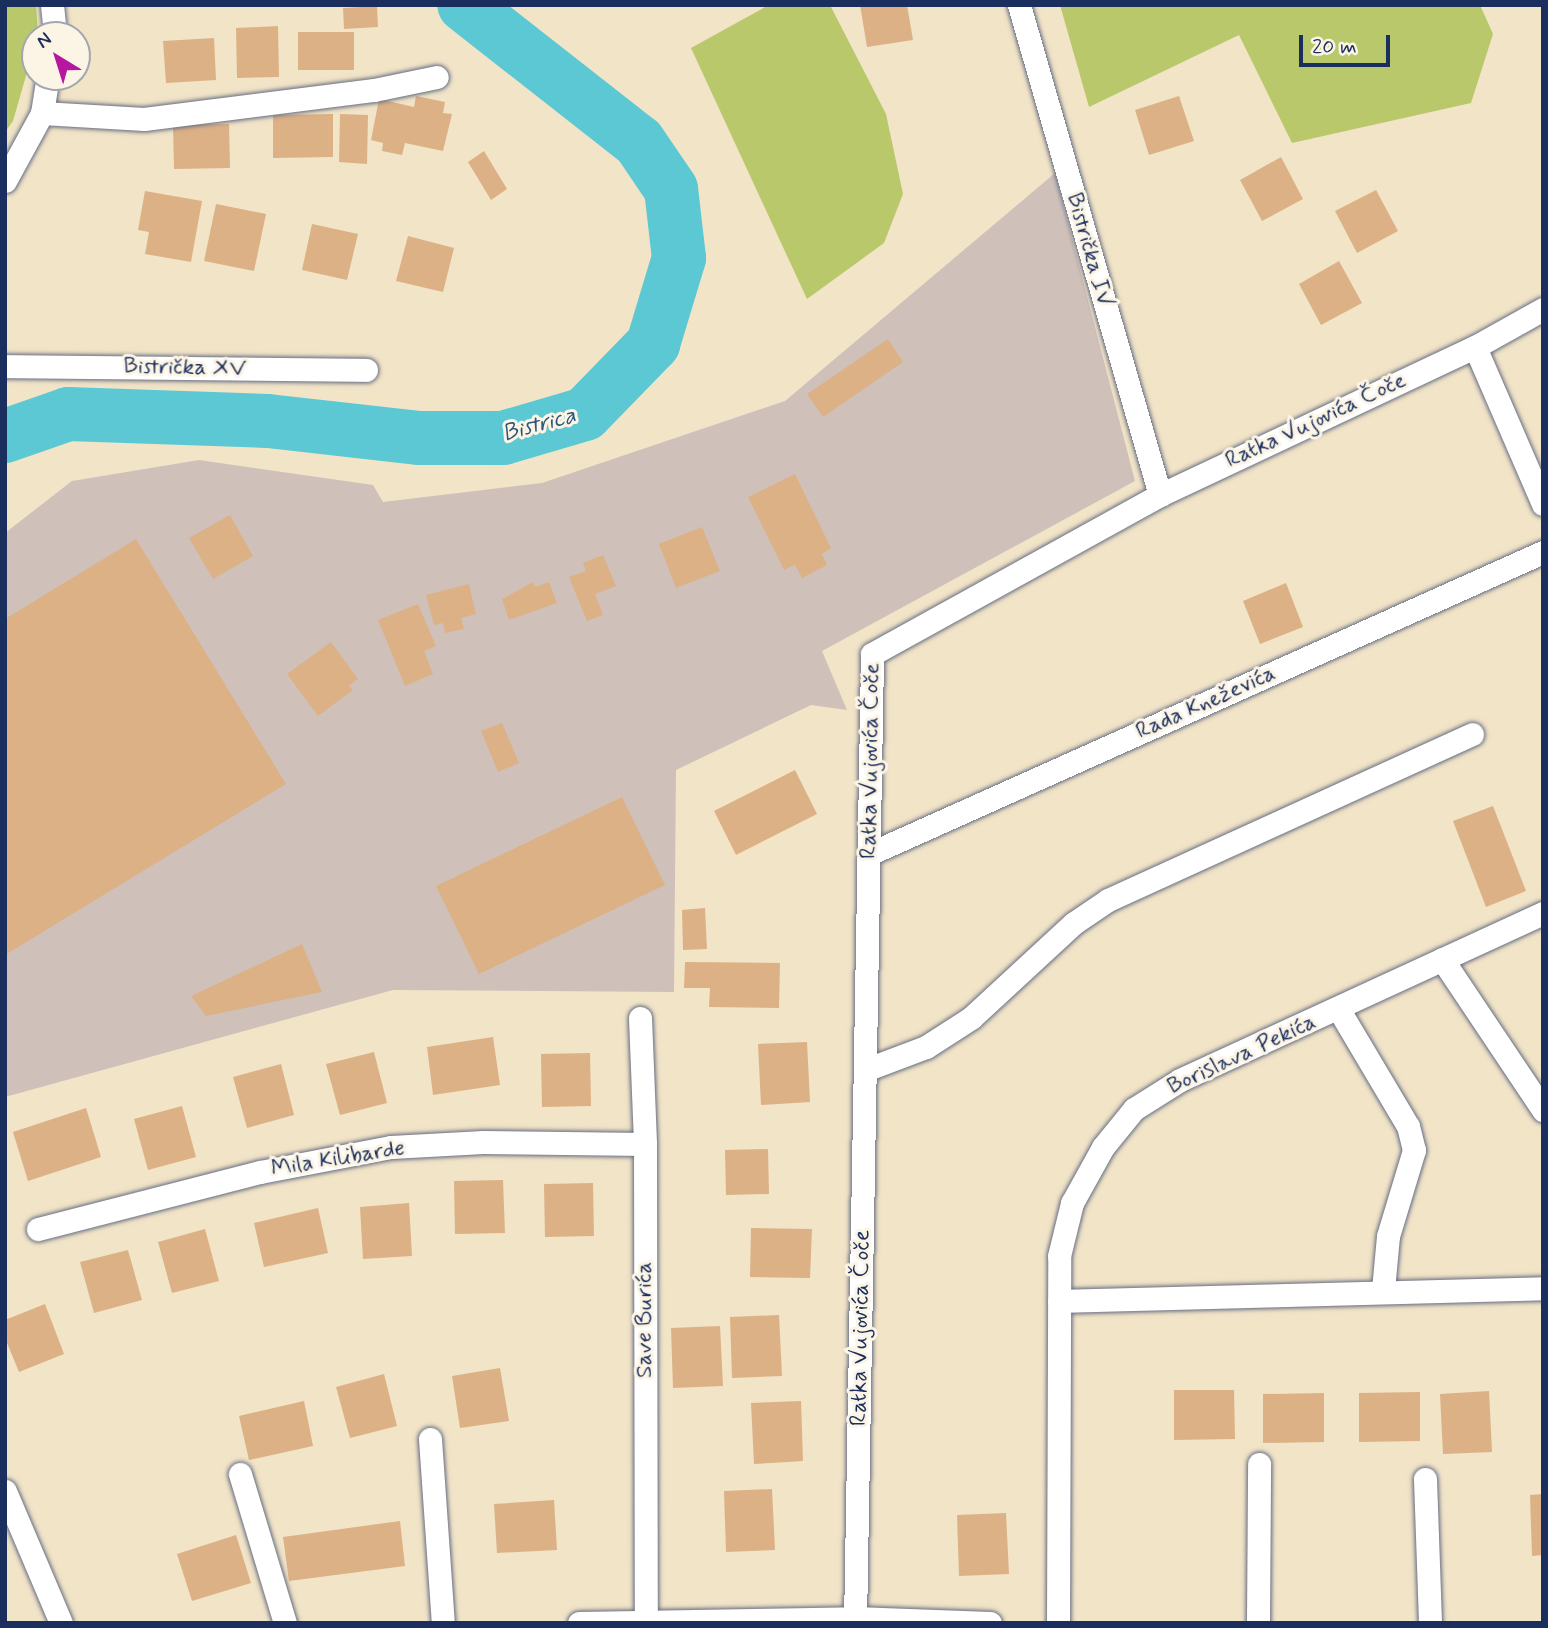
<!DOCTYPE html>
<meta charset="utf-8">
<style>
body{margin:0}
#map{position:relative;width:1548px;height:1628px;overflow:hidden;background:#f2e4c7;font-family:Mynerve,sans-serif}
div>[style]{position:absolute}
.industrial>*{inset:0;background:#cfc1ba}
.green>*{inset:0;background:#b9c86a}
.river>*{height:54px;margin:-27px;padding:0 27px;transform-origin:27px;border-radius:27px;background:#5cc8d3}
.building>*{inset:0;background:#dcb185}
.roads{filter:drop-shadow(0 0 2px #666e83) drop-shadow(0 0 2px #666e83)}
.minor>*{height:23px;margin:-11.5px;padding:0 11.5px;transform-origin:11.5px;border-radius:11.5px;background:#fff}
span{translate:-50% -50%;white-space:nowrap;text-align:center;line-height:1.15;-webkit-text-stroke:6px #fcf5e5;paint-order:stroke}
.street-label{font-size:23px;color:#1b2f5e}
.water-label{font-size:24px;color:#2b557b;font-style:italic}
.frame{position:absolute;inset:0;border:7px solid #1b2f5e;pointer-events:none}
.north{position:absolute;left:21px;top:21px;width:70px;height:70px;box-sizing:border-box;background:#fcf5e5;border:2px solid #a2a6af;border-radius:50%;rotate:322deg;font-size:19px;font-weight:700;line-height:28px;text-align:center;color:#1b2f5e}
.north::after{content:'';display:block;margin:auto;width:24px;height:32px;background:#b5179e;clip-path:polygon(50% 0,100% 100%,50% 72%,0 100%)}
.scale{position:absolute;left:1299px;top:35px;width:91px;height:32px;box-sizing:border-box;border:4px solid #1b2f5e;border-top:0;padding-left:9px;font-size:21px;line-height:24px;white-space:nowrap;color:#1b2f5e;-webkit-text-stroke:5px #fcf5e5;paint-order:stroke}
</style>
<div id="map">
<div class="industrial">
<div style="clip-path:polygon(1055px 173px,1135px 481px,822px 651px,847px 710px,811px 705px,676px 770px,674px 992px,393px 990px,5px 1097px,5px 533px,72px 481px,199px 460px,373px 485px,383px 502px,542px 483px,785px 401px)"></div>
</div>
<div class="green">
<div style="clip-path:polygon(5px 5px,36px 5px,38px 34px,13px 121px,5px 132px)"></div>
<div style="clip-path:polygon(769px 5px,830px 5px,886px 114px,903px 194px,884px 243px,807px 299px,691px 48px)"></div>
<div style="clip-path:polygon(1060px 5px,1480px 5px,1493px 34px,1471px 103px,1292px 143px,1239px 35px,1089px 107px)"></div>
</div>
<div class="river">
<div style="left:5px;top:436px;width:67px;rotate:-19.2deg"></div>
<div style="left:68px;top:414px;width:200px;rotate:2deg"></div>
<div style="left:268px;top:421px;width:153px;rotate:6.4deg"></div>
<div style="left:420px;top:438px;width:83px"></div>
<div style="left:503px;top:438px;width:85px;rotate:-16.3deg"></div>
<div style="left:585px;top:414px;width:98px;rotate:-45.8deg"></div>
<div style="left:653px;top:344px;width:90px;rotate:-73.2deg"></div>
<div style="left:679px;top:258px;width:69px;rotate:-96.6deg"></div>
<div style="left:671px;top:189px;width:57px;rotate:-124.2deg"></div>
<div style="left:639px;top:142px;width:222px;rotate:-141.9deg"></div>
</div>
<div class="building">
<div style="clip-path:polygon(860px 5px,907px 5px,913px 40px,867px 47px)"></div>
<div style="clip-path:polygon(377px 6px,378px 27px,344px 29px,343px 8px)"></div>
<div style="clip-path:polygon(278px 26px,279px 77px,237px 78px,236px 28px)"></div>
<div style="clip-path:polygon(298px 32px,354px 32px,354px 70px,298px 70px)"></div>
<div style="clip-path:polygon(214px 38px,216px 80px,166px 83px,163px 41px)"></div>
<div style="clip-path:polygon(416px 96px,445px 102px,443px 113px,452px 114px,443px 151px,405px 143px,402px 155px,382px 151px,383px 143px,371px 140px,379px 99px,414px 107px)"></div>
<div style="clip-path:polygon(1179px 96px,1194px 141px,1149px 155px,1135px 110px)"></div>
<div style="clip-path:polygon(333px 114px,333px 157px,273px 158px,273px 115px)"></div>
<div style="clip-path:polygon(340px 114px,368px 115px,367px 164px,339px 162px)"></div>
<div style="clip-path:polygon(229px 124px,230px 168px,174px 169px,173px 125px)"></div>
<div style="clip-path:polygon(484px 151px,507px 189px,491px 200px,468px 162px)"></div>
<div style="clip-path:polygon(1281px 157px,1303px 199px,1262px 221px,1240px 180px)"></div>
<div style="clip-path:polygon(1376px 190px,1398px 231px,1357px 253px,1335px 211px)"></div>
<div style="clip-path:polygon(145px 191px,202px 201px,191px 262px,145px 254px,149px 232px,138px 230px)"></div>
<div style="clip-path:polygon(216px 204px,266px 214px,254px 271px,204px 261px)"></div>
<div style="clip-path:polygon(312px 224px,358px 234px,347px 280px,302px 270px)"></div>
<div style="clip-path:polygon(408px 236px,454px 248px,443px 292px,396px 281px)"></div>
<div style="clip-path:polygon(1339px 261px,1362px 303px,1321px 325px,1299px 284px)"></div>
<div style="clip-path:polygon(888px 339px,903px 362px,823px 417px,807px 394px)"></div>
<div style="clip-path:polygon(795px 474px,831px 548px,822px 554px,827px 565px,802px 578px,795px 565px,784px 570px,748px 497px)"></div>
<div style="clip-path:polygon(230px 515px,253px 556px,213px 579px,189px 538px)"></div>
<div style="clip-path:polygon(702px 527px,720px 571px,676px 588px,659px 544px)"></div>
<div style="clip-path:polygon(136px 539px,286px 784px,5px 955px,5px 619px)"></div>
<div style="clip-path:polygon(603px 555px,616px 586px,595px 594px,603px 615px,587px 621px,569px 577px,586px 571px,583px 563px)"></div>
<div style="clip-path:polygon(533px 582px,535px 587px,549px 582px,557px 603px,509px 620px,502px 599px)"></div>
<div style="clip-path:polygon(1286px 583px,1303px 627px,1260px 644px,1243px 601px)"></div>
<div style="clip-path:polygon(469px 584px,476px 614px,461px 618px,464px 629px,445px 633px,443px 623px,434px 625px,426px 595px)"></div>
<div style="clip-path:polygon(418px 604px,436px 646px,424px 651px,433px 674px,405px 686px,378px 620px)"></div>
<div style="clip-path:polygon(331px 642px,358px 679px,349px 686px,353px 690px,318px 716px,287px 674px)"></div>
<div style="clip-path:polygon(502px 723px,519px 763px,498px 772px,481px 731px)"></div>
<div style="clip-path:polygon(795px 770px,817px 814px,736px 855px,714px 811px)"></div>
<div style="clip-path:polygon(622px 797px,665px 885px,479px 974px,436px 886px)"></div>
<div style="clip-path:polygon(1493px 806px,1526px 891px,1486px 907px,1453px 821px)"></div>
<div style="clip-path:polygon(705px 908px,707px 949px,683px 950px,682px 910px)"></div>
<div style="clip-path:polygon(302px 944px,322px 992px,206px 1016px,191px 996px)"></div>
<div style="clip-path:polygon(685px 962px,780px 963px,779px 1008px,709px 1007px,710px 988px,684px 988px)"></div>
<div style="clip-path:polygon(493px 1037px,500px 1085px,433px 1095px,427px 1047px)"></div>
<div style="clip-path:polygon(807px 1042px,810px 1102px,761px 1105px,758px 1044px)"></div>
<div style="clip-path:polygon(374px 1052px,387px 1103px,340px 1115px,326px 1064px)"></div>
<div style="clip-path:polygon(590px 1053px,591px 1106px,542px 1107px,541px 1054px)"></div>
<div style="clip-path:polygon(281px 1064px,294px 1115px,247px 1128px,233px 1077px)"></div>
<div style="clip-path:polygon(182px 1106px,196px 1157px,148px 1170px,134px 1119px)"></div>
<div style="clip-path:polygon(86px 1108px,101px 1157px,28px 1181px,13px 1132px)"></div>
<div style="clip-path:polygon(768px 1149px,769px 1194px,726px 1195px,725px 1150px)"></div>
<div style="clip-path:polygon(503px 1180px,505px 1233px,455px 1234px,454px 1181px)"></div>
<div style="clip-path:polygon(593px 1183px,594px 1236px,545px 1237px,544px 1184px)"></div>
<div style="clip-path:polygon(409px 1203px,412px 1256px,363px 1259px,360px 1207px)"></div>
<div style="clip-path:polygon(318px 1208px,328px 1253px,264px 1267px,254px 1223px)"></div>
<div style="clip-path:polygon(751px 1228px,812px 1229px,810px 1278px,750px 1277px)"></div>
<div style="clip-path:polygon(205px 1229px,219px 1281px,172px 1293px,158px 1242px)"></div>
<div style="clip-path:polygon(128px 1250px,142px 1300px,94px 1313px,80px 1262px)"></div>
<div style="clip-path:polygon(45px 1304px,64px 1354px,19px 1372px,5px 1338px,5px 1320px)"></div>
<div style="clip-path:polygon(779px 1315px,782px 1376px,732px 1378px,730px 1317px)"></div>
<div style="clip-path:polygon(720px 1326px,723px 1386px,673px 1388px,671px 1328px)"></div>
<div style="clip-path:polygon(500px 1368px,509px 1421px,460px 1428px,452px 1376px)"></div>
<div style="clip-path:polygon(384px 1374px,397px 1426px,350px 1438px,336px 1387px)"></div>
<div style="clip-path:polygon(1174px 1390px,1234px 1390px,1235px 1439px,1174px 1440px)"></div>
<div style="clip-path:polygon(1489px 1391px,1492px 1452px,1443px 1454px,1440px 1394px)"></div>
<div style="clip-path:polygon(1420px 1392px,1420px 1441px,1359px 1442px,1359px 1393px)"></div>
<div style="clip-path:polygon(1324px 1393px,1324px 1442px,1263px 1443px,1263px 1394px)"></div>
<div style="clip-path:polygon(304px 1401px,313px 1446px,249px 1460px,239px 1416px)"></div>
<div style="clip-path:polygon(801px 1401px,803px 1461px,754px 1464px,751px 1403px)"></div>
<div style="clip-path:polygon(772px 1489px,775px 1550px,726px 1552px,724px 1491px)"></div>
<div style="clip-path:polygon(1543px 1494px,1543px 1555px,1532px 1556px,1530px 1495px)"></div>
<div style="clip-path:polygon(554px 1500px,557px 1550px,497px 1553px,494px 1504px)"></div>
<div style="clip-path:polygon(1006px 1513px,1009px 1574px,959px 1576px,957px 1515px)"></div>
<div style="clip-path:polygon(400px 1521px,405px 1566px,289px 1581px,283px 1537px)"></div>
<div style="clip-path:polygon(236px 1535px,251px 1583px,192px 1601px,177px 1554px)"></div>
</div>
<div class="roads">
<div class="minor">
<div style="left:52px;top:5px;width:30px;rotate:84deg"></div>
<div style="left:1019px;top:5px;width:510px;rotate:73.95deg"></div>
<div style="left:42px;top:113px;width:102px;rotate:3.4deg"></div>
<div style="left:144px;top:119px;width:232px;rotate:-7.2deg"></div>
<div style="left:374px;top:90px;width:64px;rotate:-11.7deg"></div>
<div style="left:5px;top:181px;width:77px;rotate:-61.4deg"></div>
<div style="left:42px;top:113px;width:36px;rotate:-81deg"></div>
<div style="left:1475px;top:347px;width:171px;rotate:66.6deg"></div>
<div style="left:5px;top:366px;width:361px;rotate:0.6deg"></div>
<div style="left:869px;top:854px;width:739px;rotate:-24.14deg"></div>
<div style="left:1442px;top:959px;width:182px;rotate:56.2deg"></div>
<div style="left:1339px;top:1010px;width:135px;rotate:59.3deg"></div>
<div style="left:1408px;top:1126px;width:25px;rotate:76deg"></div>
<div style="left:1414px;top:1150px;width:90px;rotate:106.8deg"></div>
<div style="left:1388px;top:1236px;width:54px;rotate:95.3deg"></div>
<div style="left:640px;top:1018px;width:126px;rotate:87.7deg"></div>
<div style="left:645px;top:1144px;width:479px;rotate:89.9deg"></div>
<div style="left:865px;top:1070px;width:65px;rotate:-20.7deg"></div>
<div style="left:926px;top:1047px;width:54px;rotate:-32.8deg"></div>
<div style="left:971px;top:1018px;width:140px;rotate:-42.7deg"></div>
<div style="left:1074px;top:923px;width:41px;rotate:-34.1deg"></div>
<div style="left:1108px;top:900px;width:400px;rotate:-24.5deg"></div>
<div style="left:38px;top:1229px;width:229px;rotate:-14.4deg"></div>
<div style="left:260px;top:1172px;width:133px;rotate:-10.8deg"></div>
<div style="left:391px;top:1147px;width:92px;rotate:-3.1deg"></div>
<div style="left:483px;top:1142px;width:162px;rotate:0.7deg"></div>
<div style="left:1059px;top:1301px;width:484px;rotate:-1.5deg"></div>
<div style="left:430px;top:1439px;width:184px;rotate:86deg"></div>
<div style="left:240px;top:1474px;width:156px;rotate:73.2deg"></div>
<div style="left:1425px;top:1479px;width:144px;rotate:88deg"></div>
<div style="left:5px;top:1491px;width:143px;rotate:67deg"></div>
<div style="left:579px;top:1623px;width:276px;rotate:-1deg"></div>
<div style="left:855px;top:1618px;width:135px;rotate:2.1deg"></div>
<div style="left:855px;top:1623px;width:969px;rotate:-88.99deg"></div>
<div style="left:872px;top:654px;width:329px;rotate:-28.9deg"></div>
<div style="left:1160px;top:495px;width:348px;rotate:-25.2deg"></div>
<div style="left:1475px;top:347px;width:78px;rotate:-29.2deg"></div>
<div style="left:1058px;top:1623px;width:367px;rotate:-89.8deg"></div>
<div style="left:1059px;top:1256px;width:55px;rotate:-76.2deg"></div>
<div style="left:1072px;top:1203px;width:64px;rotate:-61deg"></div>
<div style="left:1103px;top:1147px;width:49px;rotate:-50.8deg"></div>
<div style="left:1134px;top:1109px;width:54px;rotate:-32.2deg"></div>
<div style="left:1180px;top:1080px;width:400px;rotate:-24.7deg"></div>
<div style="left:1258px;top:1623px;width:159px;rotate:-89.6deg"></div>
</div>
</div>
<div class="street-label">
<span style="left:1089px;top:250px;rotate:74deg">Bistrička IV</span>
<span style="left:185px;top:368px;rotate:1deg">Bistrička XV</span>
<span style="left:1316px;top:421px;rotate:-25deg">Ratka Vujovića Čoče</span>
<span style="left:1206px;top:703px;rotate:-24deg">Rada Kneževića</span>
<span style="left:871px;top:761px;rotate:-89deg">Ratka Vujovića Čoče</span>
<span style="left:1242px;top:1055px;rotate:-25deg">Borislava Pekića</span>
<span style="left:338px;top:1159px;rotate:-9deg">Mila Kilibarde</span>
<span style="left:645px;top:1320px;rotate:-90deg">Save Burića</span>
<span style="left:861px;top:1328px;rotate:-89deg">Ratka Vujovića Čoče</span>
</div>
<div class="water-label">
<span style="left:539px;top:425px;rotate:-15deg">Bistrica</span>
</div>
<div class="frame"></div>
<div class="north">N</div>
<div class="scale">20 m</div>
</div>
